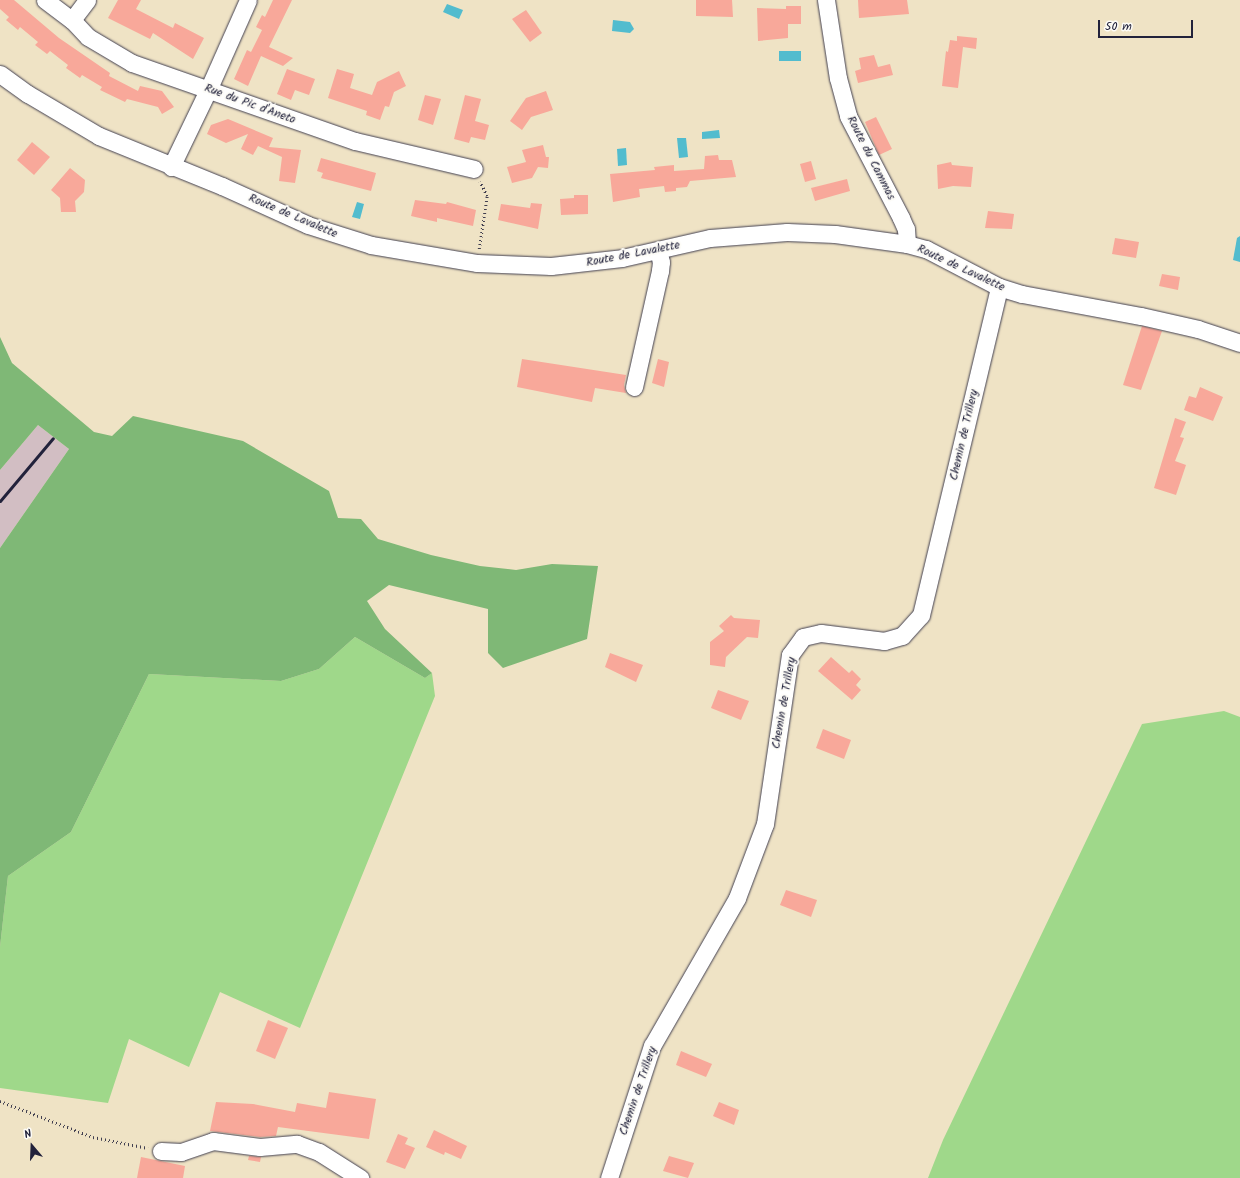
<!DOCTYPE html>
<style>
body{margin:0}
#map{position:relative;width:1240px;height:1178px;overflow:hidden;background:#efe3c5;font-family:Kalam,sans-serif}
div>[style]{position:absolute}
.industrial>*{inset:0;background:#d2bec3}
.green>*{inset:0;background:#9fd88a}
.forest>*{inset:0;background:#7fb876}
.water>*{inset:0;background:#52bcce}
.building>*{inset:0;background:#f8a89a}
.path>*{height:2.5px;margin-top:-1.25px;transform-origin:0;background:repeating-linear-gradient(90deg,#413f50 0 1px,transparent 0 4px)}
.roads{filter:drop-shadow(0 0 1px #413f50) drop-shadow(0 0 1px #413f50)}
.minor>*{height:17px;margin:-8.5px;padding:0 8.5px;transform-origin:8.5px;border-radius:8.5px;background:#fff}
.rail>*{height:3px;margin:-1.5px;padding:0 1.5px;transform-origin:1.5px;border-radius:1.5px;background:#22223b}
span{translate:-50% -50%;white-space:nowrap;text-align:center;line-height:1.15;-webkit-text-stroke:4px #fdfcf7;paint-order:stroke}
.street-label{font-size:12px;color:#22223b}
.north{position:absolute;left:12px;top:1126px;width:40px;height:40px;-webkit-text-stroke:3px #fdfcf7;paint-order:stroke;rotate:341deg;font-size:11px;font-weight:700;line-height:16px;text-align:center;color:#22223b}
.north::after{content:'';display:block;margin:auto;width:14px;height:18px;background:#22223b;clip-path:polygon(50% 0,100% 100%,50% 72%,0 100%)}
.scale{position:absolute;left:1098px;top:20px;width:95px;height:18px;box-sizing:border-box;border:2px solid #22223b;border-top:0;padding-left:5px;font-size:12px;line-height:14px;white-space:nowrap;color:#22223b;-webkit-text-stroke:3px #fdfcf7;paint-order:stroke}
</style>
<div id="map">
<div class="industrial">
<div style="clip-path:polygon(38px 425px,69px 449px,0 548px,0 470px)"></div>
</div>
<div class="green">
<div style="clip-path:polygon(355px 637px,425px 678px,432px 673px,435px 696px,300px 1028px,220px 992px,189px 1067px,129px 1039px,108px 1103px,0 1088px,0 947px,8px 876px,71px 832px,149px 674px,281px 681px,319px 669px)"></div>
<div style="clip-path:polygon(1224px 711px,1240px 717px,1240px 1178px,928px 1178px,943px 1140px,1142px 724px)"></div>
</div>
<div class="forest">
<div style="clip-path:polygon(0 337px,12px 363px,94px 432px,112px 436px,133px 416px,243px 441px,329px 491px,338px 518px,361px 519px,378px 539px,431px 555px,480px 566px,516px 570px,552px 564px,598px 566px,587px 639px,503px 668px,488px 653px,488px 609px,389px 585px,367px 601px,385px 629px,432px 673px,425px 678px,355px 637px,319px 669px,281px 681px,149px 674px,71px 832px,8px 876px,0 947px,0 548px,69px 449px,38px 425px,0 470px)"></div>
</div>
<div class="water">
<div style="clip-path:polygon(447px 4px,463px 10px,459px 19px,443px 12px)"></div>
<div style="clip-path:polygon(613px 20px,630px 22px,634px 29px,630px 33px,612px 31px)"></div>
<div style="clip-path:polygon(779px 51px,801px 51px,801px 61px,779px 61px)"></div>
<div style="clip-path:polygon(719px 130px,720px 138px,702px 139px,702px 132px)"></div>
<div style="clip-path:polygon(677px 138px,686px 138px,688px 157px,679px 158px)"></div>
<div style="clip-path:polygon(626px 148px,627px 165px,618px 166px,617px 149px)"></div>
<div style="clip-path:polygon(357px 202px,364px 204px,360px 219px,352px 217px)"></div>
<div style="clip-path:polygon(1240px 236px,1240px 262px,1233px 260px,1237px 238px)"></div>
</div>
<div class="building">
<div style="clip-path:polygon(0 0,14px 0,59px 38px,110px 73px,109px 76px,138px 91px,140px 86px,162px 91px,174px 107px,162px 114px,158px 107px,127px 99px,125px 102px,100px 90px,102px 87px,82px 75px,80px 78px,66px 68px,68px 65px,50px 51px,47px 54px,35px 45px,38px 42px,20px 27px,18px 30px,6px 20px,9px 17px,0 9px)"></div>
<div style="clip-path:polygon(118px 0,141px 0,136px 9px,173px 28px,175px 23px,204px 38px,193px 59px,153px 33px,150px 39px,108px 18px)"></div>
<div style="clip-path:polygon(273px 0,292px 0,269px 47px,293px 58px,283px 66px,261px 56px,248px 86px,234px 79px,247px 50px,251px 52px,262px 30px,256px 27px,262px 15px,265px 17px)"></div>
<div style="clip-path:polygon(696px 0,732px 0,733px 17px,696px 16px)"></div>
<div style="clip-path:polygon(858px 0,907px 0,909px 14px,859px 18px)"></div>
<div style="clip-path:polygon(786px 6px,801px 6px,801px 24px,788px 24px,788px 38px,758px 41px,757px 8px,786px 9px)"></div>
<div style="clip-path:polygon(526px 10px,542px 33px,530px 42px,512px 19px)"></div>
<div style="clip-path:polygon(957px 36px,977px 38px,976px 49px,963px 47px,958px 88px,942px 86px,946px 51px,948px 52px,950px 40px,957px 41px)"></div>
<div style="clip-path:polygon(874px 55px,878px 67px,890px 64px,893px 75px,858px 83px,855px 71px,861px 69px,859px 58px)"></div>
<div style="clip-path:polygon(287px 69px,315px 79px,309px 95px,295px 90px,291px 100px,277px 94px)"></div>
<div style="clip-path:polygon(337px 69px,354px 74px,350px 88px,372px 95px,377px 82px,399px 71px,406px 86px,394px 92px,389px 107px,385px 106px,380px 120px,366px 115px,367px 111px,328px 98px)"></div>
<div style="clip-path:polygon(546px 91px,553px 110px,531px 117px,522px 130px,510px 121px,526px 98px)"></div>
<div style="clip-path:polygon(425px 95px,441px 99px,433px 125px,418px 120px)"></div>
<div style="clip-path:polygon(465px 95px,481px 99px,475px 121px,489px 125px,485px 140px,471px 137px,469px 143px,454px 139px)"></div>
<div style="clip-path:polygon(876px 117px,892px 149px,879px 155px,865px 122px)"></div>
<div style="clip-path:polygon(228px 119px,273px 138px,269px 147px,301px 150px,295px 183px,279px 181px,282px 157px,258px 146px,253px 155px,241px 149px,248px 134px,226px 143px,207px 134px,211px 125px)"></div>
<div style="clip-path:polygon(32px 142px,50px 157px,34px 175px,17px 160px)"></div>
<div style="clip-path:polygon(543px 145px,546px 157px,549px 157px,548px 168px,538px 167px,532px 178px,512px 183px,507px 167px,526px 162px,522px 150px)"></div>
<div style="clip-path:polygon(718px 155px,719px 160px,732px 160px,736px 177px,690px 181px,687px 187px,676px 188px,676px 191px,665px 192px,664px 186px,639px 189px,640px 197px,613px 202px,610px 174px,655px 170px,654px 167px,674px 165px,674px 171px,704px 169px,705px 156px)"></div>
<div style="clip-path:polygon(321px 158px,376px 173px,371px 191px,321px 178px,323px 173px,317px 171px)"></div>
<div style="clip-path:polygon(811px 161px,816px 179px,805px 182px,800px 164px)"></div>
<div style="clip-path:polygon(951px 162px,952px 165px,973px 167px,971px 187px,953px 186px,938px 189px,937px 165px)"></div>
<div style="clip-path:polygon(70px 168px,85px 180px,84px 192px,75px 201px,76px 212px,61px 212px,60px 198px,51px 190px)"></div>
<div style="clip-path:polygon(847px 179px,850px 191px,815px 201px,811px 188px)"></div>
<div style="clip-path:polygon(574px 195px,588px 195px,588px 214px,561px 215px,560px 199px,574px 198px)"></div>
<div style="clip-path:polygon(415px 200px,446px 204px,447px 202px,476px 210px,473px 226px,437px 218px,437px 222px,411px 216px)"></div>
<div style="clip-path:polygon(531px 203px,542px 204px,538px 229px,498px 220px,501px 204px,530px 208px)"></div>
<div style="clip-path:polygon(988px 211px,1014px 214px,1012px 229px,985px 228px)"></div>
<div style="clip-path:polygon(1115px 238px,1139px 242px,1136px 258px,1112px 254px)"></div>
<div style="clip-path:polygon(1162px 274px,1180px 277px,1178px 290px,1159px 286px)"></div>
<div style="clip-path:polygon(1142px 326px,1162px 331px,1141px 390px,1123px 385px)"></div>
<div style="clip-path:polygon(522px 359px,626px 375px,624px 385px,626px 393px,595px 388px,592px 402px,517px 387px)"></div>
<div style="clip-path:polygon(658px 359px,669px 362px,664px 387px,652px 383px)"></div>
<div style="clip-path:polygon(1200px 387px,1223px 397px,1213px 421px,1184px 410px,1189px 396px,1196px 398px)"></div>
<div style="clip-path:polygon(1175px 418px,1186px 422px,1180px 437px,1184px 438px,1175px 461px,1186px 465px,1176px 495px,1154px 488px)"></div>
<div style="clip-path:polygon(731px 615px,734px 618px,760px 620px,758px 638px,747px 637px,726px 657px,725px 667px,710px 665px,710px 642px,724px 631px,719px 626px)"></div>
<div style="clip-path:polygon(610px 653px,643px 665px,636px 682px,605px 667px)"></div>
<div style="clip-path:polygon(831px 657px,849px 673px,852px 670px,861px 679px,856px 685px,861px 690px,852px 700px,818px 671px)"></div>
<div style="clip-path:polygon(718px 690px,749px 701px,741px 720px,711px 708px)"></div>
<div style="clip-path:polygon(823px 729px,851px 740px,844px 759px,816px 748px)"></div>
<div style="clip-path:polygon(786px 890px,817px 900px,811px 917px,780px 905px)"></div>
<div style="clip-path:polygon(268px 1020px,288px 1028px,275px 1059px,256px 1051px)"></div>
<div style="clip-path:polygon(681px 1051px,712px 1064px,706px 1077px,676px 1065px)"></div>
<div style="clip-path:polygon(329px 1092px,376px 1099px,369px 1139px,278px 1127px,276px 1136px,260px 1137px,210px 1131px,216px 1102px,253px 1104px,295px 1112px,297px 1103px,326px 1108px)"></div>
<div style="clip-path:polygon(719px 1102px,739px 1110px,734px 1125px,713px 1116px)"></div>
<div style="clip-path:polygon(434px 1130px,467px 1146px,461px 1159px,445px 1152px,444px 1155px,426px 1147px)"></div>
<div style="clip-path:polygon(398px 1134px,408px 1138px,405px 1144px,415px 1148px,405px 1169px,386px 1162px)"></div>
<div style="clip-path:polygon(249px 1156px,261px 1157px,260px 1162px,248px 1160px)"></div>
<div style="clip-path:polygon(669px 1156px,694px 1163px,688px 1178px,663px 1171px)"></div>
<div style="clip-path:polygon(141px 1157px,185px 1166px,183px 1178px,137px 1178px)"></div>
</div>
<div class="path">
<div style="left:479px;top:249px;width:54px;rotate:-81.4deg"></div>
<div style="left:487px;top:196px;width:16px;rotate:-117deg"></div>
<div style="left:0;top:1101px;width:100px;rotate:21.2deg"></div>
<div style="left:93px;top:1137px;width:56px;rotate:11.3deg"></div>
</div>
<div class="roads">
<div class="minor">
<div style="left:45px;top:0;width:34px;rotate:37deg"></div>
<div style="left:72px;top:20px;width:23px;rotate:47deg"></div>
<div style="left:88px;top:37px;width:51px;rotate:30.6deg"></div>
<div style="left:132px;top:63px;width:236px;rotate:19.3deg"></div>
<div style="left:355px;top:141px;width:122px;rotate:13.2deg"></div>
<div style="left:826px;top:0;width:79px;rotate:81.3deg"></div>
<div style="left:838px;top:78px;width:39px;rotate:75deg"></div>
<div style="left:848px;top:116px;width:115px;rotate:62.5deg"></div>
<div style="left:901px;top:218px;width:12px;rotate:66deg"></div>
<div style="left:906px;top:229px;width:15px;rotate:86deg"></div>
<div style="left:72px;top:20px;width:25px;rotate:-53deg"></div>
<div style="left:0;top:74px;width:34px;rotate:36deg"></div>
<div style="left:28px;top:94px;width:82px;rotate:30.6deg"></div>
<div style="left:99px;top:136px;width:133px;rotate:22.1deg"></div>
<div style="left:222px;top:186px;width:94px;rotate:24.4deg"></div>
<div style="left:308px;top:225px;width:66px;rotate:17.6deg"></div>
<div style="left:371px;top:245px;width:108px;rotate:9.6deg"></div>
<div style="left:477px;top:263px;width:74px;rotate:2.3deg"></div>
<div style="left:551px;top:266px;width:71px;rotate:-6.4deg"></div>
<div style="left:622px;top:258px;width:90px;rotate:-12.8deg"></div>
<div style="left:710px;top:238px;width:77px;rotate:-4.5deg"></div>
<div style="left:787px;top:232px;width:48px;rotate:2.4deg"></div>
<div style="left:835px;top:234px;width:73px;rotate:7.9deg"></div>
<div style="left:907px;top:244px;width:20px;rotate:15deg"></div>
<div style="left:926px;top:249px;width:82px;rotate:27.5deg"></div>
<div style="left:999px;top:287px;width:24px;rotate:17deg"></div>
<div style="left:1022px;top:294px;width:121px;rotate:10.5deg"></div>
<div style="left:1141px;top:316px;width:58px;rotate:12.8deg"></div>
<div style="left:1198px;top:329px;width:44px;rotate:18.4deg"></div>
<div style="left:171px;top:167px;width:88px;rotate:-64.3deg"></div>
<div style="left:209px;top:88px;width:96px;rotate:-66.1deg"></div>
<div style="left:634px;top:387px;width:119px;rotate:-77.4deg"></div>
<div style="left:660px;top:271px;width:9px;rotate:-84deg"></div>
<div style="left:661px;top:262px;width:12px;rotate:-104deg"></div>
<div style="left:161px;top:1151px;width:20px;rotate:3deg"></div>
<div style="left:181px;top:1152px;width:34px;rotate:-19deg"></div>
<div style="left:213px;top:1141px;width:47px;rotate:7.3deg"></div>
<div style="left:260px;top:1147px;width:37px;rotate:-5deg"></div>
<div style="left:297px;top:1144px;width:23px;rotate:20deg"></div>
<div style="left:319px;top:1152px;width:49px;rotate:32.4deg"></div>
<div style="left:609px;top:1178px;width:139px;rotate:-72deg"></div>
<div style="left:652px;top:1046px;width:171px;rotate:-60.1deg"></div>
<div style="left:737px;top:898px;width:79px;rotate:-69.3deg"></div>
<div style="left:765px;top:824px;width:171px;rotate:-81.6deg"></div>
<div style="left:790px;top:655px;width:22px;rotate:-54deg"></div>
<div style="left:803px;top:637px;width:18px;rotate:-13deg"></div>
<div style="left:821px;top:633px;width:64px;rotate:7.2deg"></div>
<div style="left:884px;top:641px;width:19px;rotate:-16deg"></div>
<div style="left:902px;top:636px;width:28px;rotate:-48deg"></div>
<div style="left:921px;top:615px;width:337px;rotate:-76.6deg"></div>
</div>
</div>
<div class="rail">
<div style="left:0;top:501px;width:82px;rotate:-49.9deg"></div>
</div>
<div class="street-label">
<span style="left:250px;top:104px;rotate:20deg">Rue du Pic d'Aneto</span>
<span style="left:871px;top:158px;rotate:63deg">Route du Cammas</span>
<span style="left:293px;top:216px;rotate:23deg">Route de Lavalette</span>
<span style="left:633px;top:254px;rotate:-11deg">Route de Lavalette</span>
<span style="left:961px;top:268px;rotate:25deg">Route de Lavalette</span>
<span style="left:964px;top:435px;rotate:-77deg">Chemin de Trillery</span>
<span style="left:784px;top:703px;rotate:-80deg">Chemin de Trillery</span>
<span style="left:638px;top:1091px;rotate:-71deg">Chemin de Trillery</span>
</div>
<div class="north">N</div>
<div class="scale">50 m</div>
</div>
